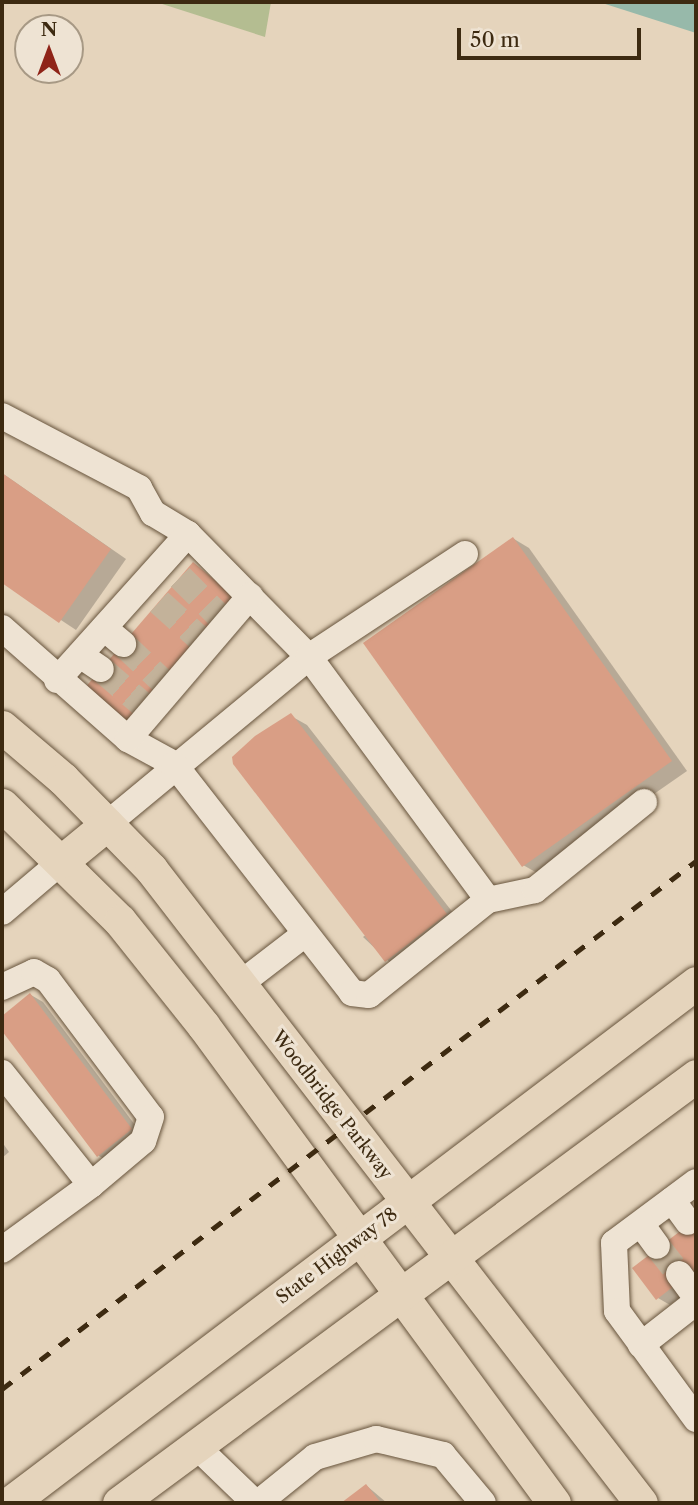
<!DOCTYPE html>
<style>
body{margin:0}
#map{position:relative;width:698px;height:1505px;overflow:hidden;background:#e5d4bc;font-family:"Libre Caslon Text",serif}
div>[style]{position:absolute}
.green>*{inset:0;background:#b4bd91}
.water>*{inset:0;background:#97b9aa}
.shadow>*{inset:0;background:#0003}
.building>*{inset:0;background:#d99e85}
.minor-tunnel>*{height:26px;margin-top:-13px;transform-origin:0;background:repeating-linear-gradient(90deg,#c3b29a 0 26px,transparent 0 39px)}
.roads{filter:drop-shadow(0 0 2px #67543c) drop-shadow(0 0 2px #67543c)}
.minor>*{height:26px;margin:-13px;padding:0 13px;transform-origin:13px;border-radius:13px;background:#eee3d3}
.major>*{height:33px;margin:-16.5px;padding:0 16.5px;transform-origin:16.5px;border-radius:16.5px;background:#e5d4bc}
.rail>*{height:5px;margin-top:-2.5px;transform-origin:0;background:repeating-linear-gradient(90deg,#3d2a11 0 12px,transparent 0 24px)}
span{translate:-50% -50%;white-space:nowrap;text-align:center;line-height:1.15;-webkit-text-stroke:6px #eee3d3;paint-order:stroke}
.street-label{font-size:18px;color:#3d2a11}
.frame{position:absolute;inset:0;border:4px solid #3d2a11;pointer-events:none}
.north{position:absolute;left:14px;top:14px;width:70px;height:70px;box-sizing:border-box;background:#eee3d3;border:2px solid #a79985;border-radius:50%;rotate:0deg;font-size:19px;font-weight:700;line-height:28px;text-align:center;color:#3d2a11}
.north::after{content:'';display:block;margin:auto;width:24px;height:32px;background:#8f2418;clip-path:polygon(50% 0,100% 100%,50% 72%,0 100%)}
.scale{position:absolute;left:457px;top:28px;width:184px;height:32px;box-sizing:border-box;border:4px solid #3d2a11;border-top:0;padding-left:9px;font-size:21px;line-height:24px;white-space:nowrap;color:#3d2a11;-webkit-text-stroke:5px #eee3d3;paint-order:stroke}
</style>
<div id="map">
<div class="green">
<div style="clip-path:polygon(156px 2px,271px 2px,265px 37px)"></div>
</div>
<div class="water">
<div style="clip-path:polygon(599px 2px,696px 2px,696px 33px)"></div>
</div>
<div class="shadow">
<div style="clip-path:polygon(2px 473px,126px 559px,76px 630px,2px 581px)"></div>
<div style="clip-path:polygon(514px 539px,529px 548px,687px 771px,539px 874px,523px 865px)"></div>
<div style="clip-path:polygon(291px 716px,307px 725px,461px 923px,396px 968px,363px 937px,368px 933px)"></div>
<div style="clip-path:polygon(31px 995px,43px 1002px,144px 1137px,111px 1163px,99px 1156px,2px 1028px,2px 1019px)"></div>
<div style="clip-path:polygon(2px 1142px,9px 1152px,2px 1158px)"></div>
<div style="clip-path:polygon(696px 1221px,696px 1285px,670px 1305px,658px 1298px)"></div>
<div style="clip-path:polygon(367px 1486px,387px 1503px,344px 1503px)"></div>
</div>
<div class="building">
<div style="clip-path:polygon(2px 473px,111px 549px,59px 623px,2px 583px)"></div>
<div style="clip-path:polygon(513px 537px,672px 761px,522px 867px,363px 643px)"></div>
<div style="clip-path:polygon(193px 562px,235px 597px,125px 725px,83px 690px)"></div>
<div style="clip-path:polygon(291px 713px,447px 914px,385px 962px,233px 764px,232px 757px,255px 736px)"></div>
<div style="clip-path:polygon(30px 993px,132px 1129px,97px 1157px,2px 1031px,2px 1016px)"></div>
<div style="clip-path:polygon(696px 1219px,696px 1269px,656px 1300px,632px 1268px)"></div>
<div style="clip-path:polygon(366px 1484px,381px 1503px,341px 1503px)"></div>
</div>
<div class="minor-tunnel">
<div style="left:180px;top:577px;width:55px;rotate:45deg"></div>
<div style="left:159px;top:602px;width:54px;rotate:42deg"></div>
<div style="left:123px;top:644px;width:54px;rotate:43.5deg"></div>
<div style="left:101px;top:669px;width:54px;rotate:40.5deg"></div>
<div style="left:657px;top:1246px;width:36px;rotate:52deg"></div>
</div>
<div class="roads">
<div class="minor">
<div style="left:2px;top:416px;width:155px;rotate:27.7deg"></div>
<div style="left:139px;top:488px;width:29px;rotate:61deg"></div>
<div style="left:153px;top:513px;width:41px;rotate:31deg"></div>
<div style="left:188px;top:534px;width:173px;rotate:45.5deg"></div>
<div style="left:309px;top:657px;width:262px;rotate:140.4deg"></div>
<div style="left:465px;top:554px;width:187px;rotate:146.6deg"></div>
<div style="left:309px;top:657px;width:302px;rotate:53.6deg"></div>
<div style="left:2px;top:628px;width:168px;rotate:41.4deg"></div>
<div style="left:128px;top:739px;width:52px;rotate:28.5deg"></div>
<div style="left:174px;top:764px;width:290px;rotate:52.1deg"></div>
<div style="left:352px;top:993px;width:17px;rotate:7deg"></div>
<div style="left:369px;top:995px;width:152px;rotate:-38.6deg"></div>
<div style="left:488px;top:900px;width:48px;rotate:-12deg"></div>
<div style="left:535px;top:890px;width:140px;rotate:-38.9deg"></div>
<div style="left:104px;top:628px;width:25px;rotate:40deg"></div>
<div style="left:80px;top:655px;width:25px;rotate:34deg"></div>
<div style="left:57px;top:680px;width:196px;rotate:-48.1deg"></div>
<div style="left:128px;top:739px;width:188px;rotate:-49.5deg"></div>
<div style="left:2px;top:912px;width:79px;rotate:-40.4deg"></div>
<div style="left:240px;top:984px;width:82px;rotate:-37.6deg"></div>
<div style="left:2px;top:987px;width:35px;rotate:-25deg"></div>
<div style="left:34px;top:972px;width:16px;rotate:30deg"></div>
<div style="left:48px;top:980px;width:171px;rotate:53.1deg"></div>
<div style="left:151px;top:1117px;width:25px;rotate:108deg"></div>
<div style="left:143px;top:1141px;width:68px;rotate:139.8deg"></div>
<div style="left:2px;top:1073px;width:143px;rotate:51.5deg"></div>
<div style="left:91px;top:1185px;width:110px;rotate:143.9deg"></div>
<div style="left:696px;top:1182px;width:102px;rotate:143.4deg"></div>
<div style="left:614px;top:1243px;width:68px;rotate:87.5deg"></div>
<div style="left:617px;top:1311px;width:134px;rotate:53.8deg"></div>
<div style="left:672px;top:1200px;width:27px;rotate:54deg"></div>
<div style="left:641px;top:1224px;width:27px;rotate:54deg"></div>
<div style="left:679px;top:1274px;width:29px;rotate:54deg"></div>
<div style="left:641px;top:1345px;width:70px;rotate:-38deg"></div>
<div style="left:196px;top:1446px;width:82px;rotate:44deg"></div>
<div style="left:258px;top:1503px;width:73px;rotate:-38.9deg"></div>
<div style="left:315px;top:1457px;width:64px;rotate:-16.4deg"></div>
<div style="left:376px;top:1439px;width:69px;rotate:13.4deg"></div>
<div style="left:443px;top:1455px;width:62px;rotate:50.2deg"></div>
</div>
<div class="major">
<div style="left:2px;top:727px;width:80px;rotate:40.4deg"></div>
<div style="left:63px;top:779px;width:126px;rotate:45.6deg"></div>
<div style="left:151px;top:869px;width:801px;rotate:52.3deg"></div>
<div style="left:2px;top:805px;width:165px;rotate:44.5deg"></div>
<div style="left:120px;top:921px;width:133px;rotate:51.4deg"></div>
<div style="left:203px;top:1025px;width:593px;rotate:53.71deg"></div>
<div style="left:62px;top:861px;width:58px;rotate:-39.4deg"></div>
<div style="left:10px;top:1503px;width:861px;rotate:-37.16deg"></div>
<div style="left:119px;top:1503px;width:718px;rotate:-36.5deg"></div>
</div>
</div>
<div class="rail">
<div style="left:2px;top:1389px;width:872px;rotate:-37.26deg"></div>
</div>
<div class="street-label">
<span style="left:332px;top:1105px;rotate:52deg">Woodbridge Parkway</span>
<span style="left:337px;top:1256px;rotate:-37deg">State Highway 78</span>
</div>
<div class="frame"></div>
<div class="north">N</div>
<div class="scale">50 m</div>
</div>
